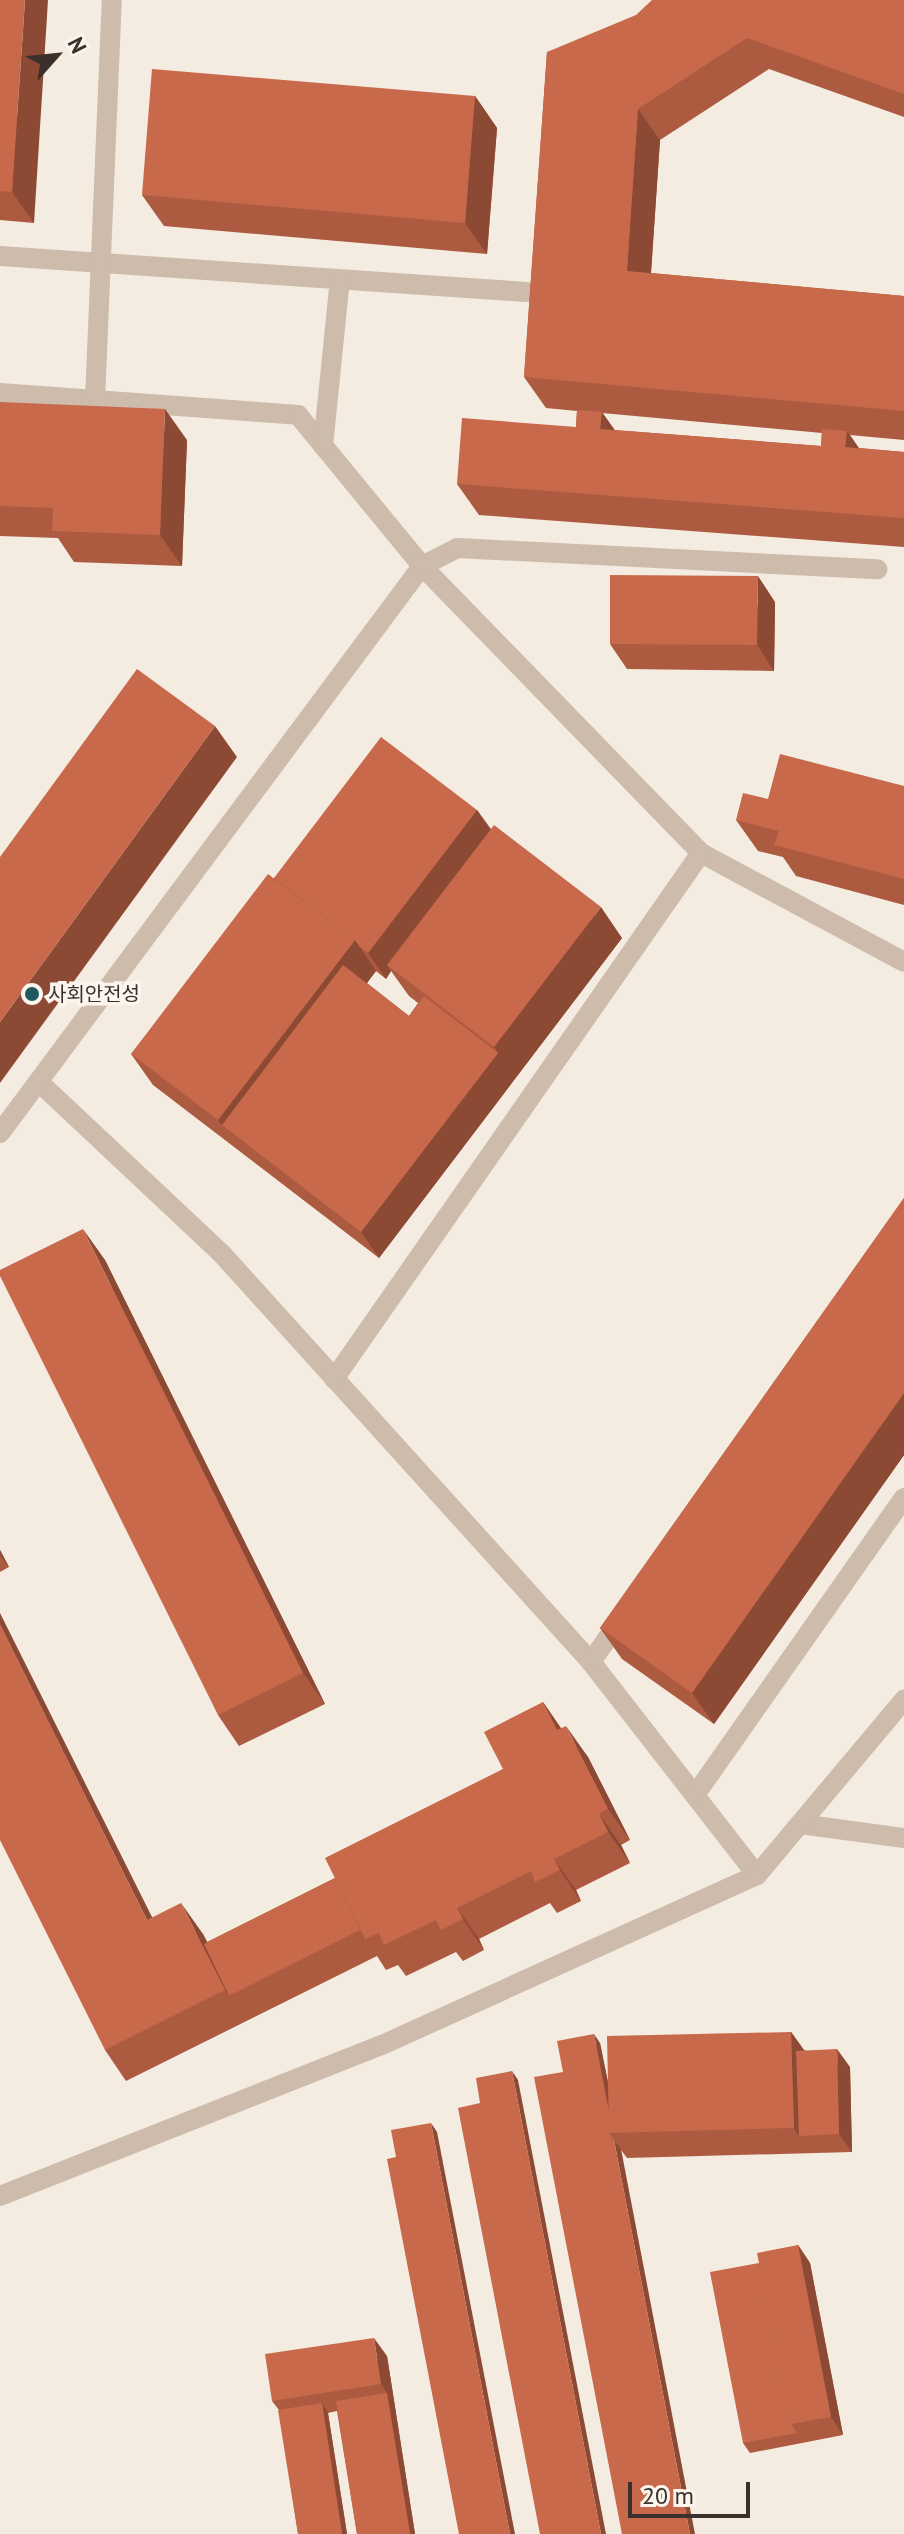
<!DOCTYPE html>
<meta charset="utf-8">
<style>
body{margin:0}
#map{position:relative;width:904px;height:2534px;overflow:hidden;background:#f4ebe1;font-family:"PT Sans","Noto Sans KR",sans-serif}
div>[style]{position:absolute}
.street>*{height:20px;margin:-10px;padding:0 10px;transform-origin:10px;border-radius:10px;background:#cdbbac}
.wall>*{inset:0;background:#ac5a40}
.shaded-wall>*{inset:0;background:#8c4a34}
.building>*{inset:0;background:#c8694b}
.dots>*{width:22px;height:22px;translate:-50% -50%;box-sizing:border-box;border:4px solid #fbf5ee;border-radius:50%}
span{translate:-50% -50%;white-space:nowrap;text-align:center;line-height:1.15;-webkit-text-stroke:7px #fbf5ee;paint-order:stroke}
.poi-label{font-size:20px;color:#3b302b}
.left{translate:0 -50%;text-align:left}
.north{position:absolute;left:16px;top:16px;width:80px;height:80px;-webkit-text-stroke:6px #fbf5ee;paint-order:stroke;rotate:63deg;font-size:22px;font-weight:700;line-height:32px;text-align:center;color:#3b302b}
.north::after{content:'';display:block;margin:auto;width:28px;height:36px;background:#3b302b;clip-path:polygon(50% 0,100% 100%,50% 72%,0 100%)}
.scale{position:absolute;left:628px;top:2482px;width:122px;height:36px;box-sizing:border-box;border:4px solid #3b302b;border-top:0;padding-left:10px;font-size:24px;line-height:28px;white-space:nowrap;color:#3b302b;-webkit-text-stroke:6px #fbf5ee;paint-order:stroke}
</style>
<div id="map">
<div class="street">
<div style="left:0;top:256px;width:528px;rotate:3.91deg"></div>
<div style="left:0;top:393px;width:299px;rotate:4.2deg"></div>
<div style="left:298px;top:415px;width:195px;rotate:50.6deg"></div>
<div style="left:422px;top:566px;width:400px;rotate:45.8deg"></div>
<div style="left:701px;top:853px;width:230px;rotate:28.2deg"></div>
<div style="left:95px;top:400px;width:400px;rotate:-87.6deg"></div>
<div style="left:323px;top:446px;width:167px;rotate:-84.2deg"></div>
<div style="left:41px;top:1084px;width:248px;rotate:43.2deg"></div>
<div style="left:222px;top:1254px;width:550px;rotate:47.87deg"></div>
<div style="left:591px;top:1662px;width:270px;rotate:52.1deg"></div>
<div style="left:0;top:1133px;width:707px;rotate:-53.34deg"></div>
<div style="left:422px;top:566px;width:39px;rotate:-27deg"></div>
<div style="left:457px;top:548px;width:421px;rotate:2.9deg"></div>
<div style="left:334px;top:1379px;width:641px;rotate:-55.1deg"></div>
<div style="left:591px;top:1662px;width:56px;rotate:-55.2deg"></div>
<div style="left:695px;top:1795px;width:363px;rotate:-54.9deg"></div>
<div style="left:800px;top:1824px;width:105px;rotate:7.7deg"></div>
<div style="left:0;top:2196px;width:411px;rotate:-21.6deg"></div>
<div style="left:382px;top:2045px;width:412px;rotate:-24.4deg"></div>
<div style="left:757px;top:1875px;width:229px;rotate:-50deg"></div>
</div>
<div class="wall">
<div style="clip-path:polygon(0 0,34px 223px,0 220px)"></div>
<div style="clip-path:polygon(evenodd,904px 0,904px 117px,769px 69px,660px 140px,651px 273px,904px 296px,904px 440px,850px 435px,859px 448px,904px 452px,904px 547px,479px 515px,457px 484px,576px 427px,577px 411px,546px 408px,524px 377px,547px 52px,904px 0,602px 413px,822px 433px,821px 446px,614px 430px,602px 413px)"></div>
<div style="clip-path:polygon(475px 96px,497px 128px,487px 254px,164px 226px,142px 195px)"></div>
<div style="clip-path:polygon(0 402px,187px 440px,182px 566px,74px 562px,58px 538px,0 536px)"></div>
<div style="clip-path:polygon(775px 602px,774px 671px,627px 669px,610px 644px)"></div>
<div style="clip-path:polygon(904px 786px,904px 905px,796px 876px,783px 857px,758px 851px,736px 820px,768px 799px)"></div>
<div style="clip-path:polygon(evenodd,477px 810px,491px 829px,622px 938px,379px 1258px,153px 1085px,131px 1054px,274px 878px,477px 810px,376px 971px,386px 979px,391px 971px,409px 996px,418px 1003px,409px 1016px,367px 983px,376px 971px)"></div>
<div style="clip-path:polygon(904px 1198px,904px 1455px,714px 1724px,622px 1659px,600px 1628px)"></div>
<div style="clip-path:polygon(105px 1260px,325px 1704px,239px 1746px,218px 1715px)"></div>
<div style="clip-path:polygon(0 1550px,9px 1567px,0 1572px)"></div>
<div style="clip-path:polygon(543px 1702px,561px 1728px,588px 1757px,630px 1840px,621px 1845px,630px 1863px,576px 1890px,581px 1901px,557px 1913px,550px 1903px,479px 1939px,484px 1950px,463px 1961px,456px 1952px,406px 1976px,398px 1965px,386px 1970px,377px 1956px,126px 2081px,105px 2050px,152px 1917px,203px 1934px,207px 1942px,335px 1878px,503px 1769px)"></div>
<div style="clip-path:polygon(791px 2032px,804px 2050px,850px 2067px,852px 2152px,627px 2158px,563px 2072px,600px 2043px,608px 2082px)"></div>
<div style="clip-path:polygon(798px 2245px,810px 2263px,843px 2435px,750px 2453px,743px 2443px,759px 2263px)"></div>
<div style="clip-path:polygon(387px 2356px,415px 2534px,357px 2534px,337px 2411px,328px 2413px,347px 2534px,298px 2534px,279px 2410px,272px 2401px)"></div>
</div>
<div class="shaded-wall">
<div style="clip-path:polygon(25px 0,48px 0,34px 223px,12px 192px)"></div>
<div style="clip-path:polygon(475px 96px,497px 128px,487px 254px,465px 223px)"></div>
<div style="clip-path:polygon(638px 109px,660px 140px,649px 302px,627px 271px)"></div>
<div style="clip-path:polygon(165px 409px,187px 440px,182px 566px,160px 535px)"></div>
<div style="clip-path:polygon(602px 412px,624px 443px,600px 429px)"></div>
<div style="clip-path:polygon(847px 431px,868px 462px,845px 447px)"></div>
<div style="clip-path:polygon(758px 576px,775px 602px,774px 671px,757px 645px)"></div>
<div style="clip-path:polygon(215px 726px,237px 757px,0 1083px,0 1022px)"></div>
<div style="clip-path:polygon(477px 810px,495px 836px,387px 965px,391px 971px,386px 979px,368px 953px)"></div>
<div style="clip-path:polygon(601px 907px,622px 938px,379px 1258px,361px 1232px,498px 1053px,494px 1047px)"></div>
<div style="clip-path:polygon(355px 940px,376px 971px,245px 1143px,222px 1125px,218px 1120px)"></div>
<div style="clip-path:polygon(83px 1229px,105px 1260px,325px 1704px,303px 1673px)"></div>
<div style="clip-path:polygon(904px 1393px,904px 1455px,714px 1724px,692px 1693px)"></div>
<div style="clip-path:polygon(0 1550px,9px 1567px,0 1555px)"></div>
<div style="clip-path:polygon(0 1613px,169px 1951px,147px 1920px,0 1625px)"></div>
<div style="clip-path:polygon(543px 1702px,564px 1733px,557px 1730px)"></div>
<div style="clip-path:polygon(566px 1726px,588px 1757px,630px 1840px,608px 1809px)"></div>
<div style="clip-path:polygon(599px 1814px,621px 1845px,630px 1863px,608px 1832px)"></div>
<div style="clip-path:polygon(554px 1859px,576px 1890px,581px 1901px,560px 1870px)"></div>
<div style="clip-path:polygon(181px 1903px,203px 1934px,233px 1994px,229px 1996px,225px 1990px)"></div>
<div style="clip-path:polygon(457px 1908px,479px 1939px,484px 1950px,463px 1919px)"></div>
<div style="clip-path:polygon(791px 2032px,809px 2057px,799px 2136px,794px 2128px)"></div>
<div style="clip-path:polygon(594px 2034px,600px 2043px,618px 2133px,613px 2133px)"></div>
<div style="clip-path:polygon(837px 2049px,850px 2067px,852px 2152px,839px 2134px)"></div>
<div style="clip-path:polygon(512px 2071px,518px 2080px,606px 2534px,601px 2534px)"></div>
<div style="clip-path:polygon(431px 2123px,437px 2132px,515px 2534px,510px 2534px)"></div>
<div style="clip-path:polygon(614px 2140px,621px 2149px,695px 2534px,690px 2534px)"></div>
<div style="clip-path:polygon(798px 2245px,810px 2263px,843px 2435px,831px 2417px)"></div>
<div style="clip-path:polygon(374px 2338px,387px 2356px,415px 2534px,410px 2534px,387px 2393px,381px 2384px)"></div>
<div style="clip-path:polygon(322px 2403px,328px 2413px,347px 2534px,342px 2534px)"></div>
</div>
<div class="building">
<div style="clip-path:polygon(0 0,25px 0,12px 192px,0 191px)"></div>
<div style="clip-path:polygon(652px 0,904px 0,904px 94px,747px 38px,638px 109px,627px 271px,904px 296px,904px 411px,524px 377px,547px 52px,636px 15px)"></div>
<div style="clip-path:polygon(152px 69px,475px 96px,465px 223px,142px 195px)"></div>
<div style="clip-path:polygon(0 402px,165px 409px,160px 535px,52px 531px,53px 508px,0 506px)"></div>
<div style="clip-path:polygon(577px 410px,602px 412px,600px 429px,821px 446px,822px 429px,847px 431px,845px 447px,904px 452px,904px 518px,457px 484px,462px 418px,576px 427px)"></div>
<div style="clip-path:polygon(610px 575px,758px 576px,757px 645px,610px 644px)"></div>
<div style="clip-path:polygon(137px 669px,215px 726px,0 1022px,0 857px)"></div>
<div style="clip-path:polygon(381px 737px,477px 810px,368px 953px,360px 947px,355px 940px,274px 878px)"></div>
<div style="clip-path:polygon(780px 754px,904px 786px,904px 879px,774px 845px,779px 831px,736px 820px,743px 793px,768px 799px)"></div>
<div style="clip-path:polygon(494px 825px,601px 907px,494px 1047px,387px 965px)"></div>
<div style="clip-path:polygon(268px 874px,355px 940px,218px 1120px,131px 1054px)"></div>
<div style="clip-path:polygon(343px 965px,409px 1016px,424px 996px,498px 1053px,361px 1232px,222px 1125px)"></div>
<div style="clip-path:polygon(904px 1198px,904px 1393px,692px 1693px,600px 1628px)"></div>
<div style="clip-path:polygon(83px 1229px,303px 1673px,218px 1715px,0 1276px,0 1270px)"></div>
<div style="clip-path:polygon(0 1625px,147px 1920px,181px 1903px,225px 1990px,105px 2050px,0 1840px)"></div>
<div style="clip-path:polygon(543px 1702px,557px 1730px,566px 1726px,608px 1809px,599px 1814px,608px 1832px,554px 1859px,560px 1870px,535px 1882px,531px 1871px,457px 1908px,463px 1919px,441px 1930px,436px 1920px,384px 1945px,379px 1933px,365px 1939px,325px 1858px,503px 1769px,484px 1732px)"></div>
<div style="clip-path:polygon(335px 1878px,360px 1930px,229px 1996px,204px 1944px)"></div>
<div style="clip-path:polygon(791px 2032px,794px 2128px,609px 2133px,607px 2036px)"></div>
<div style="clip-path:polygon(594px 2034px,609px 2112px,609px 2133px,614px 2140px,690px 2534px,622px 2534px,534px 2077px,563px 2072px,557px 2041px)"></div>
<div style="clip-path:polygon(837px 2049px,839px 2134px,799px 2136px,796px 2051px)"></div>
<div style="clip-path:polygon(512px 2071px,601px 2534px,540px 2534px,458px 2108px,480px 2103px,476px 2078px)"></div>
<div style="clip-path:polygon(431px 2123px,510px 2534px,459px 2534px,387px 2159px,396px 2157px,391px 2130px)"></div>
<div style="clip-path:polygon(798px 2245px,831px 2417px,791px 2424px,757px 2253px)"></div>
<div style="clip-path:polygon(759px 2263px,791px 2424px,797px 2433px,743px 2443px,710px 2272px)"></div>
<div style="clip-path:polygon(374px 2338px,381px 2384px,272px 2401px,265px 2354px)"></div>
<div style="clip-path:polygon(387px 2393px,410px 2534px,357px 2534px,336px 2401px)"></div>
<div style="clip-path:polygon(322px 2403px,342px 2534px,298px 2534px,278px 2410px)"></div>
</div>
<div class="dots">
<div style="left:32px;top:994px;background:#1f5a5e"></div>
</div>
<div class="poi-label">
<span class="left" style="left:48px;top:994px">사회안전성</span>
</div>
<div class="north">N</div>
<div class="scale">20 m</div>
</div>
